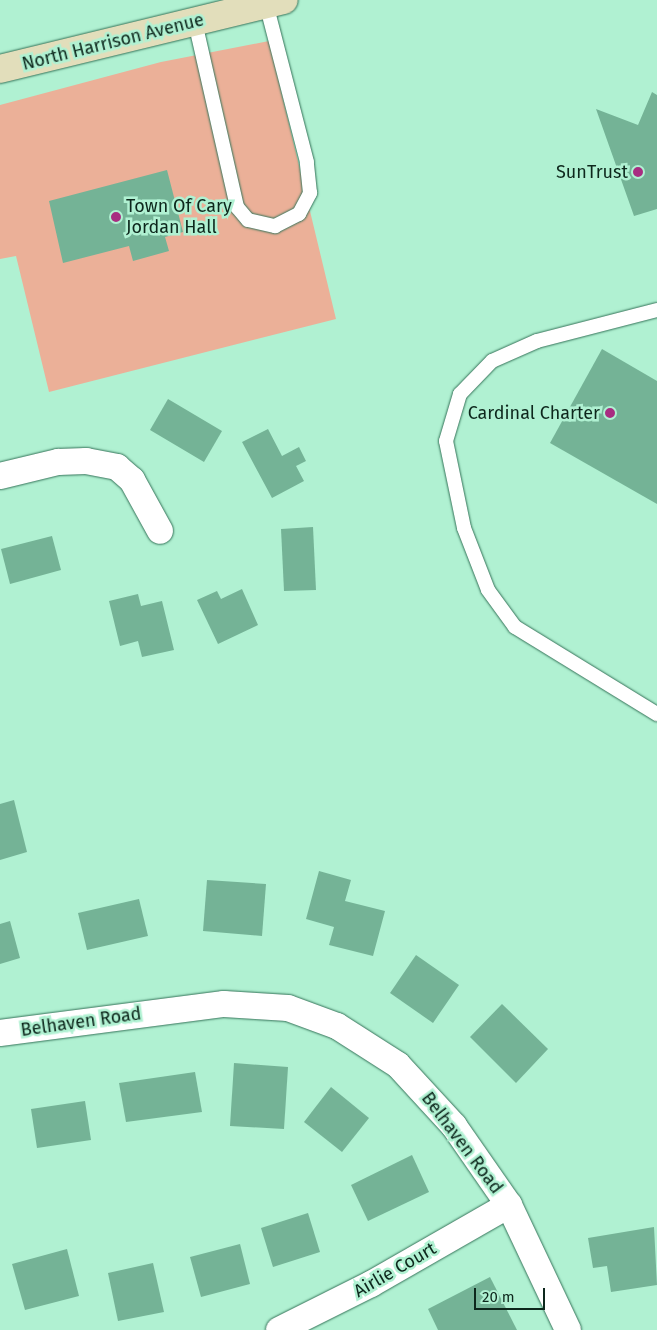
<!DOCTYPE html>
<style>
body{margin:0}
#map{position:relative;width:657px;height:1330px;overflow:hidden;background:#b0f1d2;font-family:"Fira Sans",sans-serif}
div>[style]{position:absolute}
.green>*{inset:0;background:#ebb098}
.building>*{inset:0;background:#74b396}
.roads{filter:drop-shadow(0 0 1px #357359) drop-shadow(0 0 1px #357359)}
.lane>*{height:14px;margin:-7px;padding:0 7px;transform-origin:7px;border-radius:7px;background:#fff}
.street>*{height:26px;margin:-13px;padding:0 13px;transform-origin:13px;border-radius:13px;background:#fff}
.secondary>*{height:28px;margin:-14px;padding:0 14px;transform-origin:14px;border-radius:14px;background:#e2debb}
.dots>*{width:14px;height:14px;translate:-50% -50%;box-sizing:border-box;border:2px solid #b0f1d2;border-radius:50%}
span{translate:-50% -50%;white-space:nowrap;text-align:center;line-height:1.15;-webkit-text-stroke:5px #b0f1d2;paint-order:stroke}
.street-label{font-size:18px;color:#0d271c}
.poi-label{font-size:18px;color:#0d271c}
.right{translate:-100% -50%;text-align:right}
.left{translate:0 -50%;text-align:left}
.scale{position:absolute;left:474px;top:1288px;width:71px;height:22px;box-sizing:border-box;border:2px solid #0d271c;border-top:0;padding-left:6px;font-size:15px;line-height:18px;white-space:nowrap;color:#0d271c;-webkit-text-stroke:4px #b0f1d2;paint-order:stroke}
</style>
<div id="map">
<div class="green">
<div style="clip-path:polygon(269px 41px,336px 319px,49px 392px,16px 256px,0 259px,0 105px,161px 62px)"></div>
</div>
<div class="building">
<div style="clip-path:polygon(652px 92px,657px 95px,657px 209px,634px 216px,596px 109px,638px 125px)"></div>
<div style="clip-path:polygon(167px 170px,183px 232px,165px 237px,169px 251px,133px 261px,129px 246px,63px 263px,49px 201px)"></div>
<div style="clip-path:polygon(602px 349px,657px 381px,657px 504px,550px 443px)"></div>
<div style="clip-path:polygon(168px 399px,222px 431px,204px 462px,150px 430px)"></div>
<div style="clip-path:polygon(268px 429px,282px 456px,299px 447px,306px 461px,296px 466px,304px 481px,272px 498px,242px 442px)"></div>
<div style="clip-path:polygon(313px 527px,316px 590px,284px 591px,281px 529px)"></div>
<div style="clip-path:polygon(52px 536px,61px 570px,10px 584px,1px 549px)"></div>
<div style="clip-path:polygon(242px 589px,258px 625px,218px 644px,197px 600px,217px 591px,221px 599px)"></div>
<div style="clip-path:polygon(138px 594px,141px 606px,162px 601px,174px 650px,142px 657px,138px 641px,120px 646px,109px 601px)"></div>
<div style="clip-path:polygon(14px 800px,27px 852px,0 860px,0 804px)"></div>
<div style="clip-path:polygon(319px 871px,351px 880px,345px 901px,385px 911px,373px 956px,329px 945px,334px 927px,306px 919px)"></div>
<div style="clip-path:polygon(207px 880px,266px 884px,262px 936px,203px 931px)"></div>
<div style="clip-path:polygon(139px 899px,148px 936px,87px 950px,78px 913px)"></div>
<div style="clip-path:polygon(10px 921px,20px 958px,0 964px,0 924px)"></div>
<div style="clip-path:polygon(416px 955px,459px 985px,433px 1023px,390px 993px)"></div>
<div style="clip-path:polygon(502px 1004px,548px 1049px,516px 1083px,470px 1037px)"></div>
<div style="clip-path:polygon(234px 1063px,288px 1067px,284px 1129px,230px 1126px)"></div>
<div style="clip-path:polygon(195px 1072px,202px 1112px,126px 1122px,119px 1083px)"></div>
<div style="clip-path:polygon(331px 1087px,369px 1118px,342px 1152px,304px 1122px)"></div>
<div style="clip-path:polygon(85px 1101px,91px 1140px,37px 1148px,31px 1109px)"></div>
<div style="clip-path:polygon(412px 1155px,429px 1192px,368px 1221px,351px 1185px)"></div>
<div style="clip-path:polygon(308px 1213px,320px 1252px,273px 1267px,261px 1228px)"></div>
<div style="clip-path:polygon(654px 1227px,657px 1285px,611px 1292px,607px 1266px,593px 1268px,588px 1238px)"></div>
<div style="clip-path:polygon(240px 1244px,250px 1284px,201px 1297px,190px 1257px)"></div>
<div style="clip-path:polygon(67px 1249px,79px 1296px,25px 1310px,12px 1264px)"></div>
<div style="clip-path:polygon(153px 1263px,164px 1312px,118px 1321px,108px 1273px)"></div>
<div style="clip-path:polygon(490px 1277px,517px 1330px,438px 1330px,428px 1309px)"></div>
</div>
<div class="roads">
<div class="lane">
<div style="left:195px;top:22px;width:190px;rotate:77.2deg"></div>
<div style="left:237px;top:207px;width:17px;rotate:50deg"></div>
<div style="left:248px;top:220px;width:28px;rotate:13deg"></div>
<div style="left:275px;top:226px;width:27px;rotate:-27deg"></div>
<div style="left:299px;top:214px;width:24px;rotate:-62deg"></div>
<div style="left:310px;top:193px;width:31px;rotate:-96deg"></div>
<div style="left:307px;top:162px;width:163px;rotate:-104.5deg"></div>
<div style="left:657px;top:310px;width:124px;rotate:165.5deg"></div>
<div style="left:537px;top:341px;width:49px;rotate:156deg"></div>
<div style="left:492px;top:361px;width:46px;rotate:134.1deg"></div>
<div style="left:460px;top:394px;width:49px;rotate:106.6deg"></div>
<div style="left:446px;top:441px;width:89px;rotate:78.3deg"></div>
<div style="left:464px;top:528px;width:66px;rotate:68.8deg"></div>
<div style="left:488px;top:590px;width:46px;rotate:53.9deg"></div>
<div style="left:515px;top:627px;width:167px;rotate:31.5deg"></div>
</div>
<div class="street">
<div style="left:0;top:476px;width:60px;rotate:-13.6deg"></div>
<div style="left:58px;top:462px;width:28px;rotate:-2deg"></div>
<div style="left:86px;top:461px;width:32px;rotate:11deg"></div>
<div style="left:117px;top:467px;width:20px;rotate:41deg"></div>
<div style="left:132px;top:480px;width:58px;rotate:61.2deg"></div>
<div style="left:0;top:1033px;width:226px;rotate:-7.4deg"></div>
<div style="left:224px;top:1004px;width:64px;rotate:3.6deg"></div>
<div style="left:288px;top:1008px;width:52px;rotate:20.2deg"></div>
<div style="left:337px;top:1026px;width:72px;rotate:32.6deg"></div>
<div style="left:398px;top:1065px;width:83px;rotate:47.4deg"></div>
<div style="left:454px;top:1126px;width:96px;rotate:55.2deg"></div>
<div style="left:509px;top:1205px;width:138px;rotate:64.7deg"></div>
<div style="left:279px;top:1330px;width:103px;rotate:-26.6deg"></div>
<div style="left:371px;top:1284px;width:159px;rotate:-29.8deg"></div>
</div>
<div class="secondary">
<div style="left:0;top:69px;width:292px;rotate:-13.7deg"></div>
</div>
</div>
<div class="dots">
<div style="left:638px;top:172px;background:#a82d81"></div>
<div style="left:116px;top:217px;background:#a82d81"></div>
<div style="left:610px;top:413px;background:#a82d81"></div>
</div>
<div class="street-label">
<span style="left:113px;top:42px;rotate:-14deg">North Harrison Avenue</span>
<span style="left:81px;top:1022px;rotate:-8deg">Belhaven Road</span>
<span style="left:462px;top:1143px;rotate:53deg">Belhaven Road</span>
<span style="left:395px;top:1270px;rotate:-30deg">Airlie Court</span>
</div>
<div class="poi-label">
<span class="right" style="left:628px;top:172px">SunTrust</span>
<span class="left" style="left:126px;top:217px">Town Of Cary<br>Jordan Hall</span>
<span class="right" style="left:600px;top:413px">Cardinal Charter</span>
</div>
<div class="scale">20 m</div>
</div>
